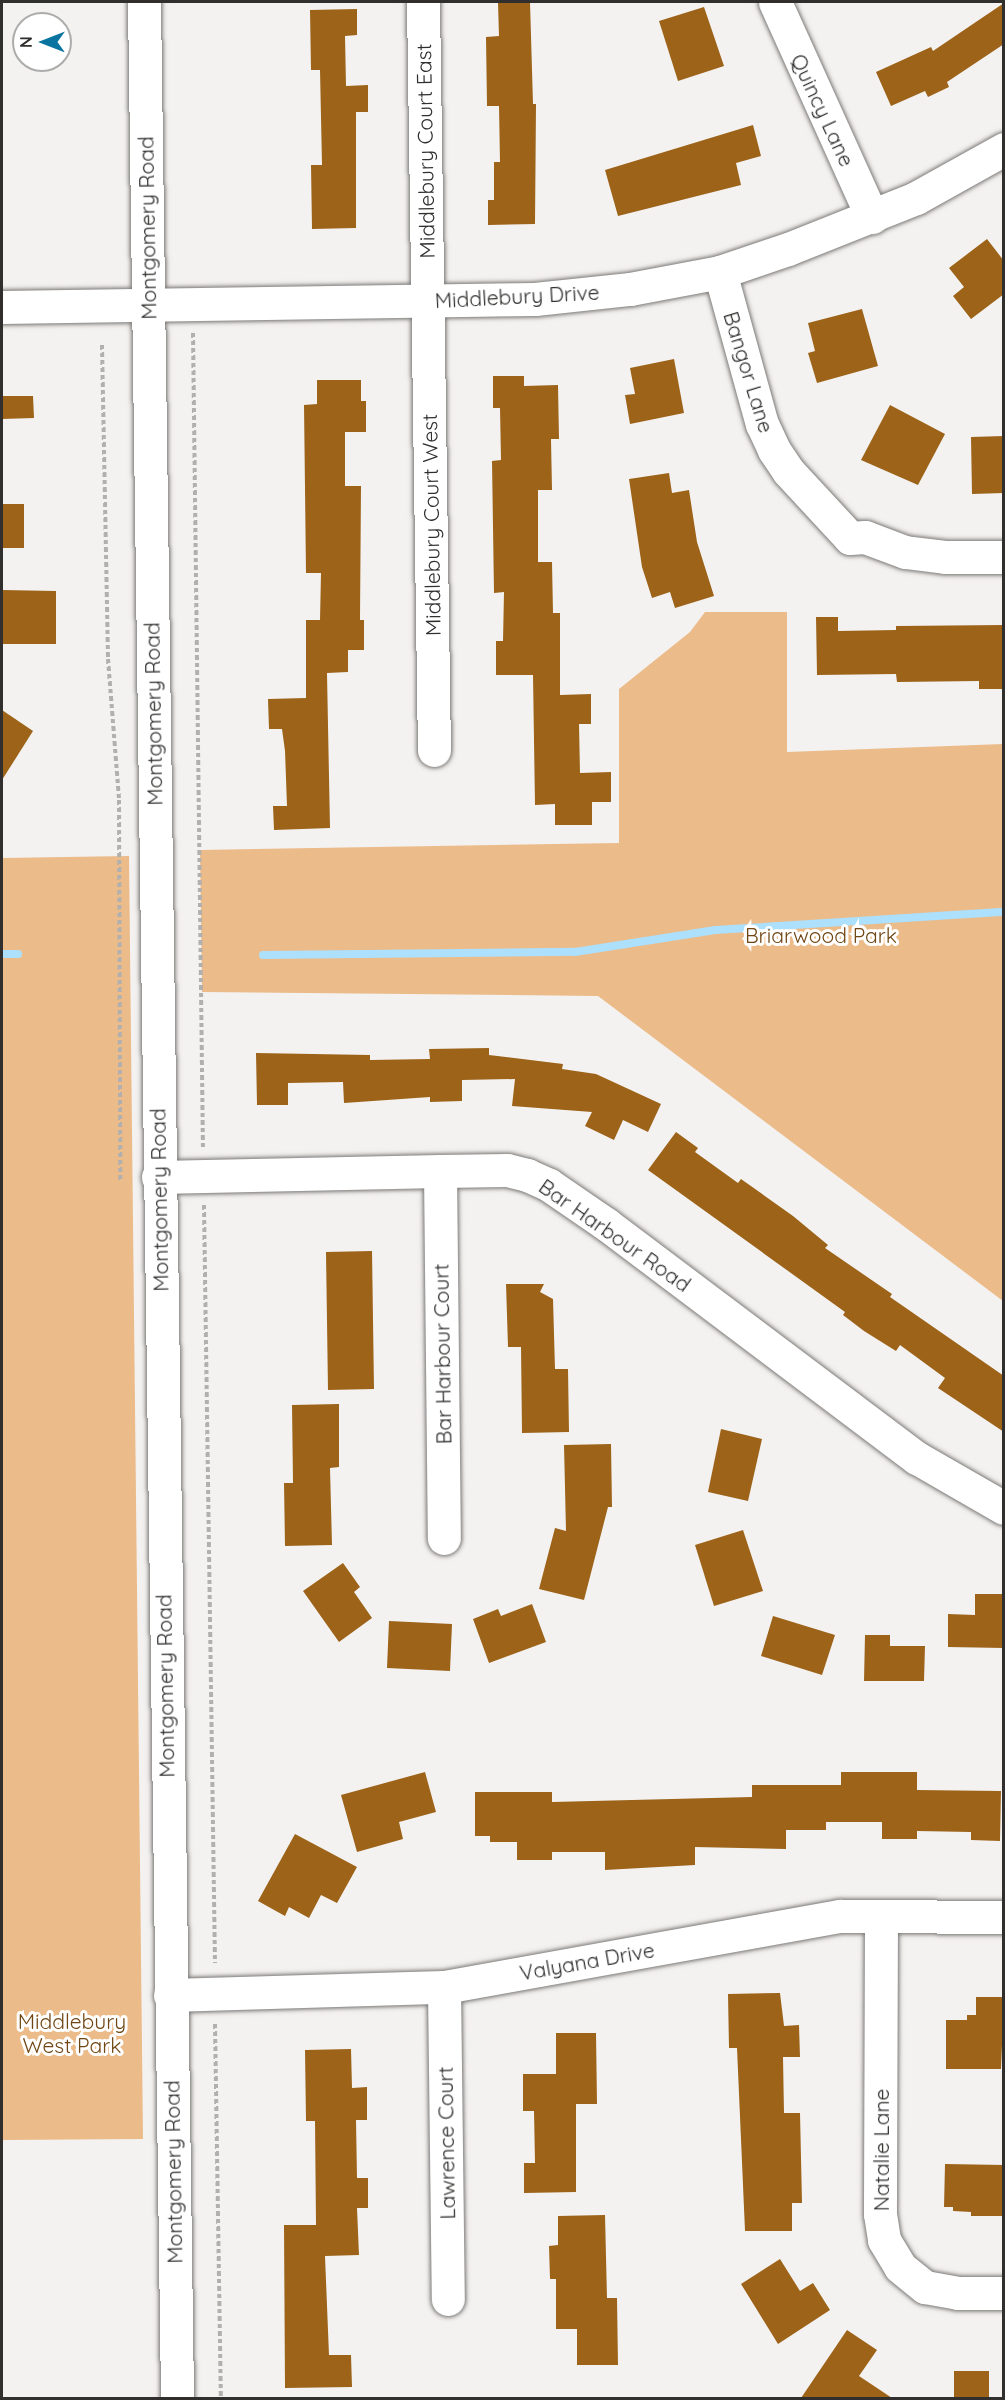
<!DOCTYPE html>
<style>
body{margin:0}
#map{position:relative;width:1005px;height:2400px;overflow:hidden;background:#f4f2f0;font-family:Quicksand,sans-serif}
div>[style]{position:absolute}
.green>*{inset:0;background:#ebbb89}
.stream>*{height:8px;margin:-4px;padding:0 4px;transform-origin:4px;border-radius:4px;background:#ace0fd}
.building>*{inset:0;background:#9c6319}
.path>*{height:4px;margin-top:-2px;transform-origin:0;background:repeating-linear-gradient(90deg,#b2b0af 0 4.5px,transparent 0 7.5px)}
.roads{filter:drop-shadow(0 0 2px #7c7a78) drop-shadow(0 0 2px #7c7a78)}
.minor>*{height:33px;margin:-16.5px;padding:0 16.5px;transform-origin:16.5px;border-radius:16.5px;background:#fff}
span{translate:-50% -50%;white-space:nowrap;text-align:center;line-height:1.15;-webkit-text-stroke:6px #fff;paint-order:stroke}
.street-label{font-size:21px;color:#302f2e}
.park-label{font-size:21px;color:#704714}
.frame{position:absolute;inset:0;border:3px solid #302f2e;pointer-events:none}
.north{position:absolute;left:12px;top:12px;width:60px;height:60px;box-sizing:border-box;background:#fff;border:2px solid #acacab;border-radius:50%;rotate:270deg;font-size:16px;font-weight:700;line-height:24px;text-align:center;color:#302f2e}
.north::after{content:'';display:block;margin:auto;width:21px;height:27px;background:#0a74a0;clip-path:polygon(50% 0,100% 100%,50% 72%,0 100%)}
</style>
<div id="map">
<div class="green">
<div style="clip-path:polygon(705px 612px,787px 612px,787px 752px,1003px 744px,1003px 1301px,598px 996px,202px 992px,200px 850px,619px 843px,619px 689px,690px 632px)"></div>
<div style="clip-path:polygon(129px 856px,143px 2139px,2px 2140px,2px 858px)"></div>
</div>
<div class="stream">
<div style="left:2px;top:954px;width:16px"></div>
<div style="left:263px;top:955px;width:312px;rotate:-0.6deg"></div>
<div style="left:575px;top:952px;width:142px;rotate:-8.9deg"></div>
<div style="left:715px;top:930px;width:290px;rotate:-3.6deg"></div>
</div>
<div class="building">
<div style="clip-path:polygon(530px 2px,533px 104px,536px 104px,535px 224px,488px 225px,488px 200px,494px 200px,494px 162px,500px 162px,499px 106px,487px 106px,486px 37px,499px 36px,498px 3px)"></div>
<div style="clip-path:polygon(1004px 3px,1004px 44px,947px 82px,949px 87px,928px 97px,925px 91px,891px 106px,876px 72px,931px 47px,933px 51px)"></div>
<div style="clip-path:polygon(704px 7px,724px 66px,678px 81px,659px 21px)"></div>
<div style="clip-path:polygon(357px 9px,357px 35px,345px 36px,346px 86px,368px 85px,368px 112px,356px 112px,356px 228px,312px 229px,311px 165px,322px 165px,320px 70px,311px 70px,310px 10px)"></div>
<div style="clip-path:polygon(753px 125px,761px 156px,736px 163px,741px 185px,618px 216px,605px 170px)"></div>
<div style="clip-path:polygon(987px 239px,1004px 261px,1004px 294px,971px 319px,953px 296px,964px 287px,949px 268px)"></div>
<div style="clip-path:polygon(862px 309px,878px 366px,817px 383px,808px 353px,815px 351px,808px 323px)"></div>
<div style="clip-path:polygon(674px 359px,684px 413px,630px 424px,625px 395px,635px 394px,630px 368px)"></div>
<div style="clip-path:polygon(493px 376px,524px 376px,524px 386px,558px 385px,559px 439px,551px 439px,552px 490px,538px 490px,538px 562px,552px 562px,553px 613px,560px 613px,560px 695px,591px 694px,591px 724px,579px 724px,580px 773px,611px 772px,611px 802px,592px 802px,592px 825px,555px 825px,555px 804px,535px 805px,533px 675px,496px 675px,496px 641px,503px 641px,504px 592px,494px 593px,492px 461px,501px 460px,500px 408px,493px 408px)"></div>
<div style="clip-path:polygon(317px 380px,361px 380px,361px 401px,366px 401px,366px 432px,345px 432px,345px 486px,361px 486px,360px 620px,364px 620px,364px 650px,348px 650px,348px 672px,327px 673px,330px 828px,274px 830px,273px 806px,287px 806px,285px 751px,282px 729px,269px 729px,268px 699px,306px 698px,306px 620px,320px 620px,321px 573px,306px 573px,304px 405px,317px 404px)"></div>
<div style="clip-path:polygon(2px 396px,33px 396px,34px 418px,2px 419px)"></div>
<div style="clip-path:polygon(890px 405px,945px 434px,918px 485px,861px 460px)"></div>
<div style="clip-path:polygon(1004px 436px,1004px 493px,972px 494px,971px 437px)"></div>
<div style="clip-path:polygon(669px 473px,672px 493px,689px 490px,697px 542px,714px 596px,675px 608px,670px 592px,652px 598px,642px 567px,629px 479px)"></div>
<div style="clip-path:polygon(2px 504px,24px 504px,24px 548px,2px 548px)"></div>
<div style="clip-path:polygon(2px 590px,56px 591px,56px 644px,2px 644px)"></div>
<div style="clip-path:polygon(816px 617px,838px 617px,838px 631px,896px 630px,896px 626px,1004px 625px,1004px 689px,979px 689px,979px 681px,897px 682px,896px 674px,817px 675px)"></div>
<div style="clip-path:polygon(2px 710px,33px 731px,2px 780px)"></div>
<div style="clip-path:polygon(489px 1048px,489px 1055px,563px 1064px,562px 1069px,596px 1074px,661px 1104px,648px 1132px,623px 1120px,614px 1140px,585px 1126px,592px 1112px,512px 1106px,515px 1079px,462px 1080px,462px 1101px,430px 1102px,430px 1097px,344px 1103px,343px 1082px,288px 1083px,288px 1105px,257px 1105px,256px 1053px,370px 1055px,370px 1060px,430px 1059px,429px 1049px)"></div>
<div style="clip-path:polygon(676px 1132px,698px 1148px,695px 1152px,738px 1183px,741px 1179px,793px 1216px,828px 1245px,825px 1248px,892px 1294px,890px 1297px,1004px 1376px,1004px 1432px,938px 1388px,945px 1378px,900px 1345px,896px 1351px,864px 1331px,843px 1315px,845px 1312px,648px 1170px)"></div>
<div style="clip-path:polygon(372px 1251px,374px 1389px,328px 1390px,326px 1252px)"></div>
<div style="clip-path:polygon(506px 1284px,544px 1284px,540px 1292px,553px 1299px,555px 1369px,568px 1369px,569px 1432px,522px 1433px,521px 1347px,508px 1347px)"></div>
<div style="clip-path:polygon(339px 1404px,339px 1467px,330px 1468px,332px 1545px,285px 1546px,284px 1483px,293px 1483px,292px 1405px)"></div>
<div style="clip-path:polygon(721px 1429px,762px 1439px,748px 1501px,708px 1492px)"></div>
<div style="clip-path:polygon(611px 1444px,612px 1507px,608px 1507px,584px 1600px,539px 1589px,555px 1528px,566px 1531px,564px 1445px)"></div>
<div style="clip-path:polygon(743px 1530px,763px 1591px,714px 1606px,695px 1545px)"></div>
<div style="clip-path:polygon(343px 1563px,360px 1587px,354px 1592px,372px 1618px,339px 1642px,303px 1591px)"></div>
<div style="clip-path:polygon(975px 1594px,1004px 1594px,1004px 1648px,948px 1647px,948px 1614px,975px 1615px)"></div>
<div style="clip-path:polygon(532px 1604px,546px 1642px,489px 1663px,473px 1619px,498px 1609px,501px 1616px)"></div>
<div style="clip-path:polygon(773px 1616px,835px 1635px,822px 1675px,761px 1656px)"></div>
<div style="clip-path:polygon(389px 1621px,452px 1624px,450px 1671px,387px 1668px)"></div>
<div style="clip-path:polygon(865px 1635px,890px 1635px,890px 1646px,925px 1646px,924px 1681px,864px 1681px)"></div>
<div style="clip-path:polygon(425px 1772px,436px 1812px,399px 1822px,403px 1839px,357px 1852px,341px 1795px)"></div>
<div style="clip-path:polygon(841px 1772px,917px 1772px,917px 1790px,1001px 1791px,1000px 1841px,971px 1840px,971px 1832px,917px 1831px,917px 1839px,882px 1839px,882px 1822px,826px 1822px,826px 1830px,786px 1830px,786px 1849px,695px 1847px,695px 1865px,605px 1870px,605px 1852px,552px 1852px,552px 1860px,517px 1860px,517px 1842px,490px 1842px,490px 1836px,475px 1836px,475px 1792px,552px 1792px,552px 1802px,752px 1797px,752px 1785px,841px 1785px)"></div>
<div style="clip-path:polygon(295px 1834px,357px 1867px,337px 1903px,321px 1895px,309px 1918px,289px 1907px,285px 1916px,258px 1901px)"></div>
<div style="clip-path:polygon(780px 1993px,784px 2026px,799px 2025px,800px 2057px,783px 2057px,784px 2113px,800px 2113px,802px 2203px,792px 2203px,792px 2231px,745px 2231px,737px 2048px,729px 2048px,728px 1994px)"></div>
<div style="clip-path:polygon(976px 1997px,1004px 1997px,1001px 2069px,946px 2069px,946px 2020px,967px 2020px,967px 2015px,976px 2015px)"></div>
<div style="clip-path:polygon(556px 2033px,596px 2033px,597px 2104px,576px 2104px,576px 2192px,524px 2193px,524px 2163px,535px 2163px,534px 2111px,523px 2111px,523px 2074px,556px 2074px)"></div>
<div style="clip-path:polygon(351px 2049px,352px 2088px,367px 2087px,367px 2120px,356px 2120px,357px 2178px,368px 2178px,368px 2208px,357px 2208px,359px 2255px,325px 2256px,329px 2355px,351px 2355px,352px 2387px,285px 2388px,284px 2225px,316px 2225px,315px 2121px,306px 2121px,305px 2050px)"></div>
<div style="clip-path:polygon(945px 2164px,1004px 2165px,1004px 2216px,971px 2216px,971px 2212px,953px 2211px,953px 2207px,944px 2207px)"></div>
<div style="clip-path:polygon(605px 2215px,607px 2298px,617px 2298px,618px 2365px,577px 2365px,577px 2329px,556px 2329px,556px 2279px,550px 2279px,549px 2246px,558px 2245px,558px 2216px)"></div>
<div style="clip-path:polygon(780px 2259px,800px 2291px,813px 2283px,830px 2310px,778px 2344px,741px 2284px)"></div>
<div style="clip-path:polygon(847px 2330px,877px 2350px,859px 2376px,892px 2398px,801px 2398px)"></div>
<div style="clip-path:polygon(954px 2371px,989px 2371px,989px 2398px,954px 2398px)"></div>
</div>
<div class="path">
<div style="left:193px;top:333px;width:814px;rotate:89.3deg"></div>
<div style="left:102px;top:345px;width:314px;rotate:88.9deg"></div>
<div style="left:108px;top:659px;width:141px;rotate:85.5deg"></div>
<div style="left:119px;top:800px;width:380px;rotate:89.8deg"></div>
<div style="left:204px;top:1205px;width:758px;rotate:89.17deg"></div>
<div style="left:215px;top:2024px;width:374px;rotate:89.1deg"></div>
</div>
<div class="roads">
<div class="minor">
<div style="left:144px;top:2px;width:2396px;rotate:89.21deg"></div>
<div style="left:423px;top:2px;width:748px;rotate:89.16deg"></div>
<div style="left:775px;top:2px;width:236px;rotate:65.7deg"></div>
<div style="left:720px;top:272px;width:158px;rotate:74.6deg"></div>
<div style="left:762px;top:424px;width:29px;rotate:65deg"></div>
<div style="left:774px;top:450px;width:25px;rotate:56deg"></div>
<div style="left:788px;top:471px;width:91px;rotate:47.2deg"></div>
<div style="left:850px;top:538px;width:15px;rotate:-4deg"></div>
<div style="left:865px;top:537px;width:43px;rotate:20.6deg"></div>
<div style="left:905px;top:552px;width:40px;rotate:7.1deg"></div>
<div style="left:945px;top:557px;width:59px"></div>
<div style="left:2px;top:307px;width:533px;rotate:-0.86deg"></div>
<div style="left:535px;top:299px;width:96px;rotate:-6deg"></div>
<div style="left:630px;top:289px;width:92px;rotate:-10.7deg"></div>
<div style="left:720px;top:272px;width:72px;rotate:-18.7deg"></div>
<div style="left:788px;top:249px;width:138px;rotate:-21.7deg"></div>
<div style="left:916px;top:198px;width:101px;rotate:-29.1deg"></div>
<div style="left:440px;top:1171px;width:367px;rotate:89.4deg"></div>
<div style="left:158px;top:1177px;width:282px;rotate:-1.2deg"></div>
<div style="left:440px;top:1171px;width:67px;rotate:-0.9deg"></div>
<div style="left:507px;top:1170px;width:21px;rotate:14deg"></div>
<div style="left:527px;top:1175px;width:24px;rotate:24deg"></div>
<div style="left:549px;top:1185px;width:69px;rotate:34.4deg"></div>
<div style="left:606px;top:1224px;width:389px;rotate:37deg"></div>
<div style="left:917px;top:1458px;width:100px;rotate:29.9deg"></div>
<div style="left:881px;top:1916px;width:298px;rotate:90.2deg"></div>
<div style="left:880px;top:2214px;width:26px;rotate:81deg"></div>
<div style="left:884px;top:2240px;width:31px;rotate:59deg"></div>
<div style="left:900px;top:2267px;width:32px;rotate:39deg"></div>
<div style="left:925px;top:2287px;width:34px;rotate:10deg"></div>
<div style="left:958px;top:2293px;width:46px"></div>
<div style="left:444px;top:1987px;width:312px;rotate:89.3deg"></div>
<div style="left:170px;top:1995px;width:274px;rotate:-1.7deg"></div>
<div style="left:444px;top:1987px;width:402px;rotate:-10.2deg"></div>
<div style="left:840px;top:1916px;width:164px;rotate:0.3deg"></div>
</div>
</div>
<div class="street-label">
<span style="left:823px;top:110px;rotate:65deg">Quincy Lane</span>
<span style="left:425px;top:151px;rotate:-91deg">Middlebury Court East</span>
<span style="left:147px;top:228px;rotate:-91deg">Montgomery Road</span>
<span style="left:517px;top:296px;rotate:-3deg">Middlebury Drive</span>
<span style="left:749px;top:372px;rotate:73deg">Bangor Lane</span>
<span style="left:431px;top:525px;rotate:-91deg">Middlebury Court West</span>
<span style="left:153px;top:714px;rotate:-91deg">Montgomery Road</span>
<span style="left:159px;top:1200px;rotate:-91deg">Montgomery Road</span>
<span style="left:615px;top:1235px;rotate:35deg">Bar Harbour Road</span>
<span style="left:442px;top:1354px;rotate:-91deg">Bar Harbour Court</span>
<span style="left:165px;top:1686px;rotate:-91deg">Montgomery Road</span>
<span style="left:587px;top:1961px;rotate:-10deg">Valyana Drive</span>
<span style="left:446px;top:2143px;rotate:-91deg">Lawrence Court</span>
<span style="left:881px;top:2150px;rotate:-90deg">Natalie Lane</span>
<span style="left:173px;top:2172px;rotate:-91deg">Montgomery Road</span>
</div>
<div class="park-label">
<span style="left:821px;top:935px">Briarwood Park</span>
<span style="left:72px;top:2033px">Middlebury<br>West Park</span>
</div>
<div class="frame"></div>
<div class="north">N</div>
</div>
